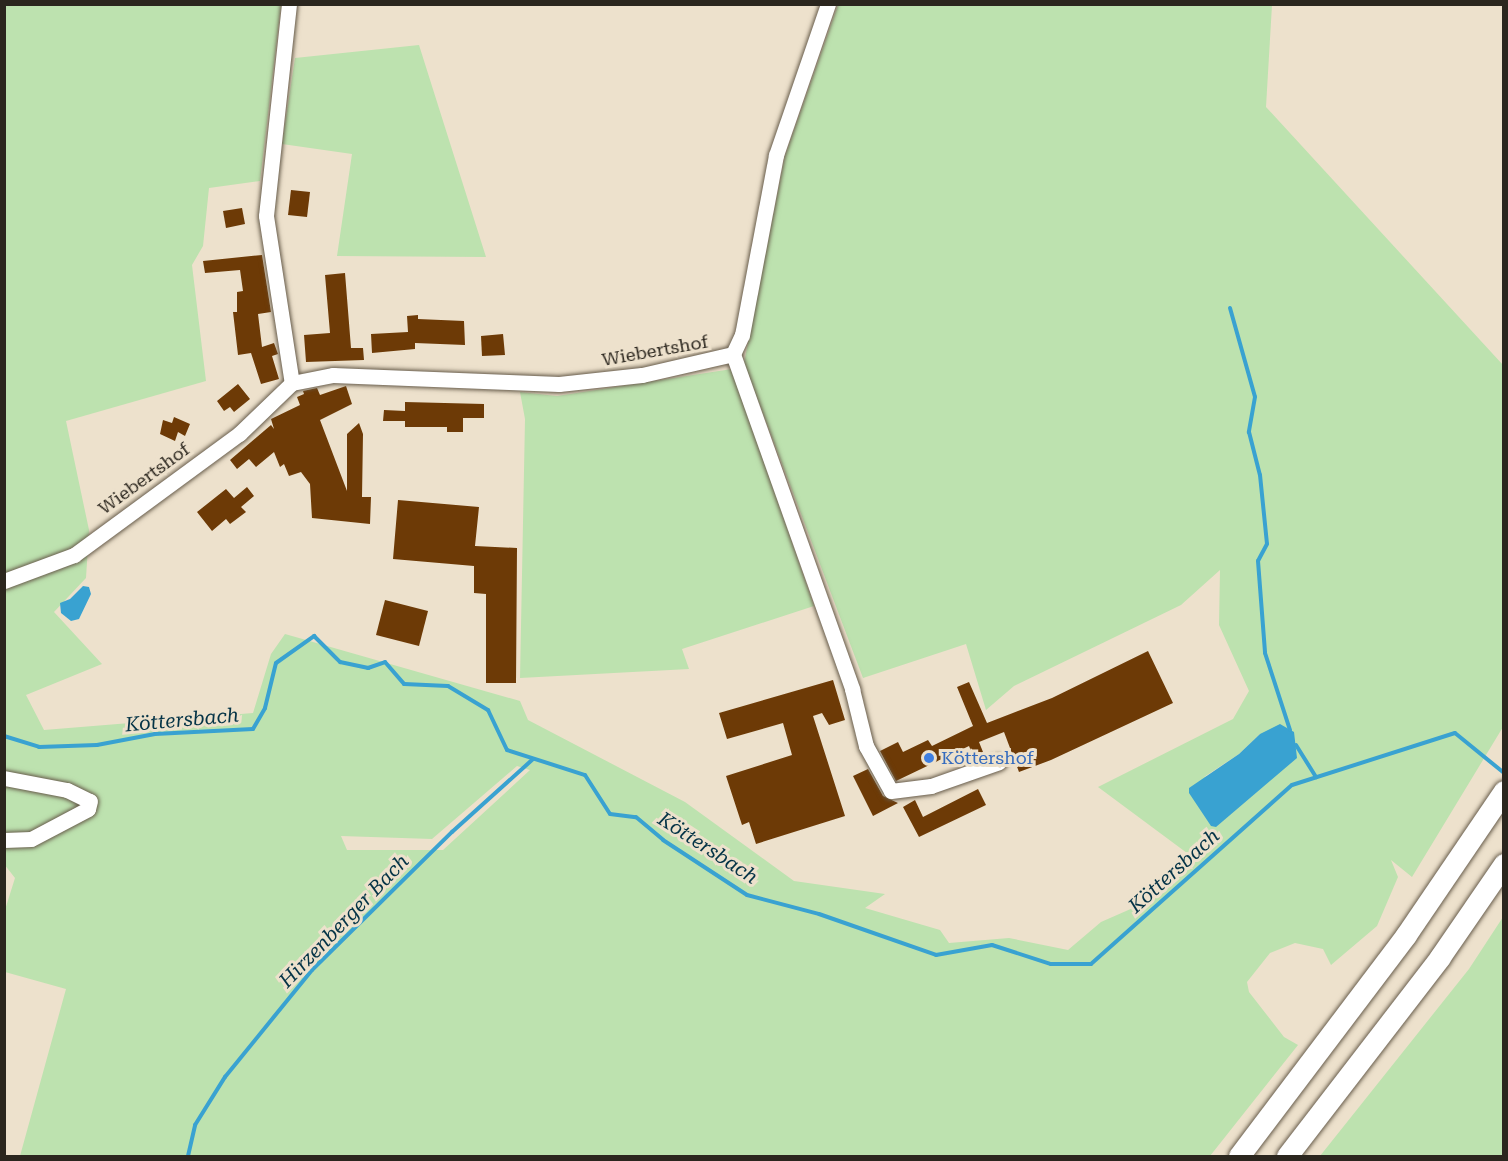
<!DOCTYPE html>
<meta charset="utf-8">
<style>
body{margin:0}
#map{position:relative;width:1508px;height:1161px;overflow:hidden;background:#ede1cc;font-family:"Roboto Serif",serif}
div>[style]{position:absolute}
.green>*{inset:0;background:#bde2af}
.water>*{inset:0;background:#39a2d1}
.stream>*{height:4px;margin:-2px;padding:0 2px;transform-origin:2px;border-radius:2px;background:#39a2d1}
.building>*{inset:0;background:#6d3a06}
.roads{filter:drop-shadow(0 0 2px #675c4b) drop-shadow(0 0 2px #675c4b)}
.minor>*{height:15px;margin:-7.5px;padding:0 7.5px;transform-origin:7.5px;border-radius:7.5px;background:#fff}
.highway>*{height:21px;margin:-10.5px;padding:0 10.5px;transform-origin:10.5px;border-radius:10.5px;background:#fff}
.dots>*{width:16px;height:16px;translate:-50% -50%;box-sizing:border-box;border:3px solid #ede1cc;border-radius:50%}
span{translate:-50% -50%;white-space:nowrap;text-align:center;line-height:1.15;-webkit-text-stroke:6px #ede1cc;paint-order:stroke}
.street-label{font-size:18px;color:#2b261e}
.shop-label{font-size:18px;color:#366cbe}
.left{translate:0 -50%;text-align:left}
.water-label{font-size:20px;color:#043346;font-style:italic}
.frame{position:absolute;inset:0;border:6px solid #2b261e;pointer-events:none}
</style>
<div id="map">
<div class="green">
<div style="clip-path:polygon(evenodd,5px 5px,281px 5px,260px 181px,209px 188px,203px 246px,192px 265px,206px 381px,66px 421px,89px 530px,86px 578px,54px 612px,102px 664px,26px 695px,44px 730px,253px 713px,271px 654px,285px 634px,520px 701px,528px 720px,685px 802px,794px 881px,885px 894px,865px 908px,940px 930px,949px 943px,1009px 938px,1068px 950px,1101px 922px,1142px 904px,1191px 856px,1098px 787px,1233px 719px,1249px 691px,1219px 625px,1220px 570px,1181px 605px,1014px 686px,986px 710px,966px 644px,863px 678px,744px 363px,785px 156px,838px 5px,1272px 5px,1266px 107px,1503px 365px,1503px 727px,1412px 877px,1391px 860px,1398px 877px,1377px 926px,1331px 965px,1323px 949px,1295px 943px,1270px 953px,1247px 982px,1249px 992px,1284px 1037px,1298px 1045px,1210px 1156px,20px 1156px,66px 989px,5px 972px,4px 913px,15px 878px,4px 864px,5px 5px,1260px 734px,1297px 758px,1204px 777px,1239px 754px,1260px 734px,5px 5px,517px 766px,530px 770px,443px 850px,347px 850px,341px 836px,432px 839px,517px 766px)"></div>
<div style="clip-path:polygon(419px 45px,486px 257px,337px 256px,352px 154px,282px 144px,295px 58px)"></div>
<div style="clip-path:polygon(732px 369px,814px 606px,682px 649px,689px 669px,520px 678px,525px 419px,520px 392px,557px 396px)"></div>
<div style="clip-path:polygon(1503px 917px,1503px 1156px,1320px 1156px,1469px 969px)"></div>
</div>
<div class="water">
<div style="clip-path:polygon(83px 586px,89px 587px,91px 594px,79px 619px,71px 621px,61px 613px,60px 603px,70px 599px)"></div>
<div style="clip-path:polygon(1280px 724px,1294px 732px,1297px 758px,1216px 827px,1211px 826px,1189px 793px,1189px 788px,1239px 754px,1260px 734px)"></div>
</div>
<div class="stream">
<div style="left:1230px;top:308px;width:92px;rotate:74.3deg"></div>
<div style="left:1255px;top:397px;width:36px;rotate:100deg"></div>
<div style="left:1249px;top:432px;width:44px;rotate:75.7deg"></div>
<div style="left:1260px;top:475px;width:69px;rotate:84.2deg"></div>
<div style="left:1267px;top:544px;width:19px;rotate:118deg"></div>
<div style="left:1258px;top:561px;width:92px;rotate:85.6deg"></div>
<div style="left:1265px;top:653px;width:81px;rotate:72deg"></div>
<div style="left:4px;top:736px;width:37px;rotate:17deg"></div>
<div style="left:39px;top:747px;width:58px;rotate:-2deg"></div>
<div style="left:97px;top:745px;width:59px;rotate:-10.7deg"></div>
<div style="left:155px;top:734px;width:98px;rotate:-2.9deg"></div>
<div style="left:253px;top:729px;width:24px;rotate:-60deg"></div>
<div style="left:265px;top:708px;width:46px;rotate:-76.3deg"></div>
<div style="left:276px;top:663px;width:47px;rotate:-35.4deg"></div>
<div style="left:314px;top:636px;width:37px;rotate:45deg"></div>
<div style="left:340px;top:662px;width:29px;rotate:12deg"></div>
<div style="left:368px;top:668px;width:18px;rotate:-19deg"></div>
<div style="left:385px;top:662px;width:29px;rotate:49deg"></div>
<div style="left:404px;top:684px;width:44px;rotate:2.6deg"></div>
<div style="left:448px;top:686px;width:47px;rotate:31deg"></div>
<div style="left:488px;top:710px;width:44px;rotate:64.6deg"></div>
<div style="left:507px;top:750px;width:82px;rotate:17.8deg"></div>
<div style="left:585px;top:775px;width:46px;rotate:57.3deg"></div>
<div style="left:610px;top:814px;width:26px;rotate:7deg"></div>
<div style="left:636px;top:817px;width:35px;rotate:40deg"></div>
<div style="left:663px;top:840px;width:100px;rotate:33.2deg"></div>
<div style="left:747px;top:895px;width:74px;rotate:14.8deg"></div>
<div style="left:819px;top:914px;width:124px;rotate:19.3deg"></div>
<div style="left:936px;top:955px;width:57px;rotate:-10.1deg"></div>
<div style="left:992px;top:945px;width:62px;rotate:17.9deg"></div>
<div style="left:1051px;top:964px;width:40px"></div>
<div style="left:1091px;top:964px;width:269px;rotate:-41.7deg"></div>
<div style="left:1292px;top:785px;width:171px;rotate:-17.7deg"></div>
<div style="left:1455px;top:733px;width:63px;rotate:39.2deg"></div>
<div style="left:1296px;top:745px;width:38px;rotate:58deg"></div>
<div style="left:188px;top:1156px;width:32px;rotate:-77deg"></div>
<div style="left:195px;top:1125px;width:57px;rotate:-58deg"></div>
<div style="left:225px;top:1077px;width:138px;rotate:-50.9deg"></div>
<div style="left:312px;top:970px;width:197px;rotate:-44.6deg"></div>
<div style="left:452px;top:832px;width:109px;rotate:-42deg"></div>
</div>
<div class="building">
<div style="clip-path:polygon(291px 190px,310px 192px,307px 217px,288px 215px)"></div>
<div style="clip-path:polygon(242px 208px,245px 224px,226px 228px,223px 211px)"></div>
<div style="clip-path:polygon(262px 255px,271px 312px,258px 314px,262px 347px,274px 343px,278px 354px,272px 356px,279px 379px,261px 384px,251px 353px,238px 355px,233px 312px,237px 312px,237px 292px,243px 291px,240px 270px,205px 273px,203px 261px)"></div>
<div style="clip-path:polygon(345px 273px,351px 348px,363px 348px,364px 360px,306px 362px,304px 335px,330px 333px,325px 275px)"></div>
<div style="clip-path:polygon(418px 315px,418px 319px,464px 321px,465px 345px,415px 343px,415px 349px,372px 353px,371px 334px,408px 332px,407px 316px)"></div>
<div style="clip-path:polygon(503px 334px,505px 355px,482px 356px,481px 336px)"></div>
<div style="clip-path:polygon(238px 384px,250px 399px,234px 412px,230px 407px,224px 411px,217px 401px)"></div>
<div style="clip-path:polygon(346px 386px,352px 404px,320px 420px,347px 491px,347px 434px,359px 423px,363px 434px,362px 497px,371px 497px,370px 524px,312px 518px,310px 484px,301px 472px,289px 476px,284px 464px,280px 467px,274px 452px,256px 467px,249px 459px,237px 469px,230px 460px,271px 425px,274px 429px,271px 419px,300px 405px,297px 397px,304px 394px,303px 391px,317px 388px,320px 395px)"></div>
<div style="clip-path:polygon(405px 402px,484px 404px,484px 418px,463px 418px,463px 432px,447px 432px,447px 427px,405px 427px,405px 421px,383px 421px,384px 410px,405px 411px)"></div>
<div style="clip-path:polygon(174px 417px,190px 424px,185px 436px,178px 432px,175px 441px,160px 434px,163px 420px,172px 423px)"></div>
<div style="clip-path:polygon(247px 487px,254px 496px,241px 507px,246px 512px,230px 524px,226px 519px,212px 531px,197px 512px,226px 489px,234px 498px)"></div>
<div style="clip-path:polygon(398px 500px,479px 507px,475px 546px,517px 548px,516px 683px,486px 683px,486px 594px,474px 593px,474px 566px,393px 559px)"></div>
<div style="clip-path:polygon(385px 600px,428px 611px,419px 646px,376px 635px)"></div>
<div style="clip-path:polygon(1148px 651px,1173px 703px,1051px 760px,1019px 772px,1004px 732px,979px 742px,983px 752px,973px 756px,969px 746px,896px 781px,880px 751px,898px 742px,903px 752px,928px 740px,932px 746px,973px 726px,957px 687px,969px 682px,987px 723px,1052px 698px)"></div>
<div style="clip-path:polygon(833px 680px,845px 720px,829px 725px,822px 713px,813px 716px,845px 816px,756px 844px,749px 822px,742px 825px,726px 776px,792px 755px,783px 723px,727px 739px,719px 713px)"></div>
<div style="clip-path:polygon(868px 769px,883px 796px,898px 803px,873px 816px,853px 776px)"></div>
<div style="clip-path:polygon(978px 789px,986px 805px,919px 837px,903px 807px,915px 800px,923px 817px)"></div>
</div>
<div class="roads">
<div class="minor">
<div style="left:289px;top:4px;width:213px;rotate:96.2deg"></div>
<div style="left:266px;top:216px;width:169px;rotate:81.2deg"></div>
<div style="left:733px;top:354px;width:356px;rotate:70.4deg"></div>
<div style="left:852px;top:689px;width:59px;rotate:76.2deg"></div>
<div style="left:866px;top:746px;width:51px;rotate:60.9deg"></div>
<div style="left:891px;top:791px;width:40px;rotate:-7.1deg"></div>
<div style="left:931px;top:786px;width:72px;rotate:-19.4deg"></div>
<div style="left:4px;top:581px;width:75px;rotate:-20.4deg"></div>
<div style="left:74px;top:555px;width:205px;rotate:-36.3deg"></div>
<div style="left:239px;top:434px;width:74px;rotate:-43.9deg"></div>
<div style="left:292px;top:383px;width:42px;rotate:-11deg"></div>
<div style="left:333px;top:375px;width:226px;rotate:2.3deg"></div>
<div style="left:559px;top:384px;width:83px;rotate:-6.2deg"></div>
<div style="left:642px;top:375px;width:93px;rotate:-13deg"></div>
<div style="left:733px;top:354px;width:21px;rotate:-65deg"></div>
<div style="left:742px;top:335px;width:183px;rotate:-79.3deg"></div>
<div style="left:776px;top:155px;width:160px;rotate:-71deg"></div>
<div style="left:4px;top:778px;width:64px;rotate:10.8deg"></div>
<div style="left:67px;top:790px;width:25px;rotate:26deg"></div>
<div style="left:90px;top:801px;width:8px;rotate:104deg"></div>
<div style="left:88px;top:809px;width:64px;rotate:152.2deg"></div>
<div style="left:31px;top:839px;width:27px;rotate:178deg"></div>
</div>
<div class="highway">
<div style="left:1239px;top:1156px;width:277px;rotate:-52.9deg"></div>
<div style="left:1406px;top:935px;width:174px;rotate:-55.8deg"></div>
<div style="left:1287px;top:1156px;width:251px;rotate:-52.4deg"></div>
<div style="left:1440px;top:957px;width:113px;rotate:-55.5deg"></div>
</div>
</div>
<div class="dots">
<div style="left:929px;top:758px;background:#3f7fe0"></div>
</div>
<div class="street-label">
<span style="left:655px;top:351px;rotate:-10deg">Wiebertshof</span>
<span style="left:144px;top:479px;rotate:-36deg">Wiebertshof</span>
</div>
<div class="shop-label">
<span class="left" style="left:941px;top:758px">Köttershof</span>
</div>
<div class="water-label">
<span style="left:182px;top:720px;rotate:-5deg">Köttersbach</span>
<span style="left:708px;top:848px;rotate:33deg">Köttersbach</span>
<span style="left:1174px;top:871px;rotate:-42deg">Köttersbach</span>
<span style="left:344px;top:921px;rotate:-46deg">Hirzenberger Bach</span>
</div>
<div class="frame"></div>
</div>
